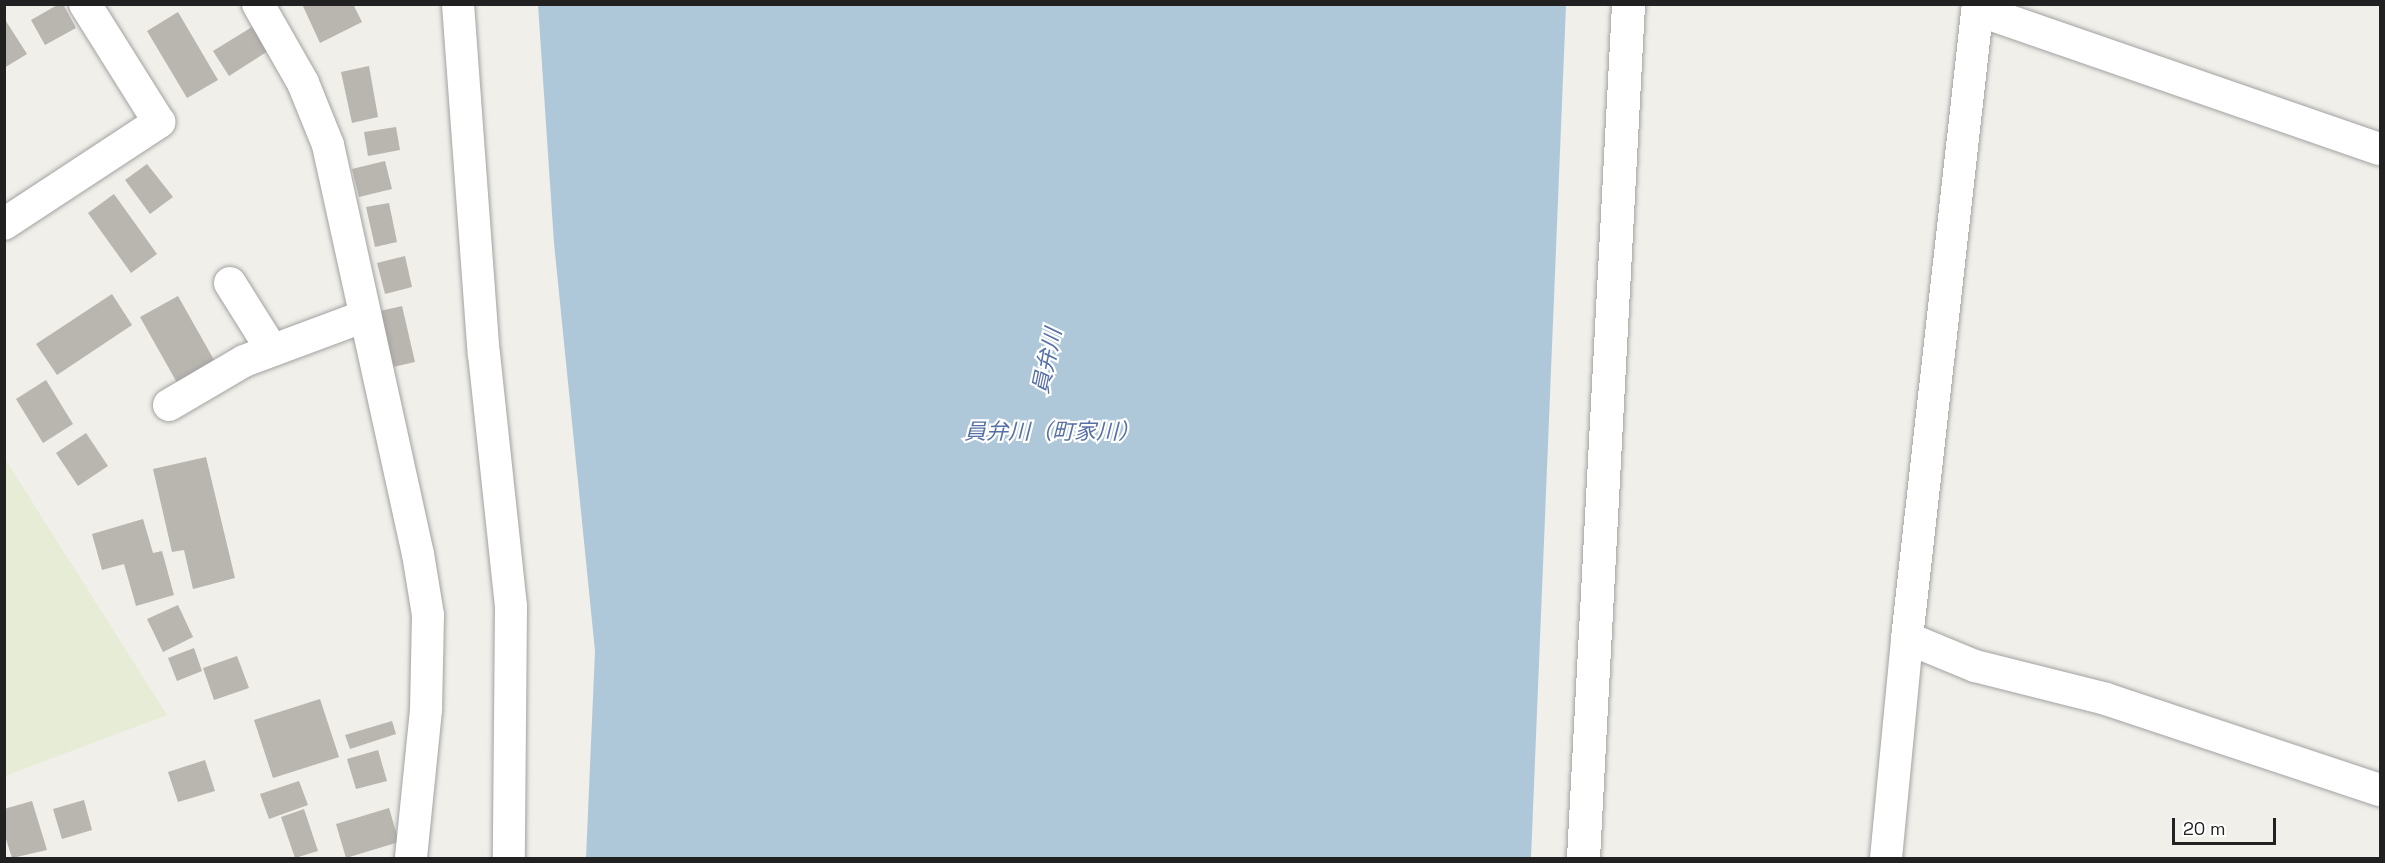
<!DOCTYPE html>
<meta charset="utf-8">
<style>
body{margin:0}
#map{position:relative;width:2385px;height:863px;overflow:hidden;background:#f0efe9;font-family:"Space Grotesk","Noto Sans JP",sans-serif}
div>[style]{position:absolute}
.farmland>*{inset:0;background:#e7ecd6}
.water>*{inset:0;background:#aec8d9}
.building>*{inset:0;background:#b9b5af}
.roads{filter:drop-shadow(0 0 2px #a2a2a2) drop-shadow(0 0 2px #a2a2a2)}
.minor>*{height:32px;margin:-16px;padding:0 16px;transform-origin:16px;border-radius:16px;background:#fff}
.tertiary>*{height:33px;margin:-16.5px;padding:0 16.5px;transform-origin:16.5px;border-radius:16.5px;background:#fff}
span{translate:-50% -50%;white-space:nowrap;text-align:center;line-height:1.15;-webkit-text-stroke:4.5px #fff;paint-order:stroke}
.water-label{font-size:22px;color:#5771a7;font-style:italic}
.frame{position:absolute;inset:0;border:6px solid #212121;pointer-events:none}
.scale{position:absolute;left:2172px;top:818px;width:104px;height:27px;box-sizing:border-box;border:3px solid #212121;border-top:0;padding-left:8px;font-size:18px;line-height:21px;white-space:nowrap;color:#212121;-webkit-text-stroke:4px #fff;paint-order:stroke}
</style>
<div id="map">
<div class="farmland">
<div style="clip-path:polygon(5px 459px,167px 715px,5px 776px,4px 776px)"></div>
</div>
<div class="water">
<div style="clip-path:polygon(538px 5px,1566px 5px,1531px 858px,586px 858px,595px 651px,554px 243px)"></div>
</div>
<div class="building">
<div style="clip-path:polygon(59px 4px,63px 4px,76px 28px,45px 45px,31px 20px)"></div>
<div style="clip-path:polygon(302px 4px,353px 4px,362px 22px,320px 43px)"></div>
<div style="clip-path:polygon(178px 12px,218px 80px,187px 98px,147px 31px)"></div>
<div style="clip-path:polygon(4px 18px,27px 54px,4px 68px)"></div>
<div style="clip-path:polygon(252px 27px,268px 51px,229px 76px,213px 51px)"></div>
<div style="clip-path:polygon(369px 66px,378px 117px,352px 123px,341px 72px)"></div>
<div style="clip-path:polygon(396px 127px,400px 150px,368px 156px,364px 132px)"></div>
<div style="clip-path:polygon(385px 161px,392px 189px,359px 197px,352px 169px)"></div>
<div style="clip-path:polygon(147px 164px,173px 197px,150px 214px,125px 180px)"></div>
<div style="clip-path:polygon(114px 194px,157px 254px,131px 273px,88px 213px)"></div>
<div style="clip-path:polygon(389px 203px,397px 242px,375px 247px,366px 207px)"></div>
<div style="clip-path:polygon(405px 256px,412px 287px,385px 294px,377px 263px)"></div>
<div style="clip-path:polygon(112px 294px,132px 325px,57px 375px,36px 344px)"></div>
<div style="clip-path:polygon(178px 296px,218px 367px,180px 388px,140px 317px)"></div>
<div style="clip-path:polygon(402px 306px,415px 362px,393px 367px,380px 311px)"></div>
<div style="clip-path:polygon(46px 380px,73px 424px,43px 443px,16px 399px)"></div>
<div style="clip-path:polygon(86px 433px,108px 466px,78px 486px,56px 453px)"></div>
<div style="clip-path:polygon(206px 457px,235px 578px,193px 589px,184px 550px,172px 552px,153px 469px)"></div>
<div style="clip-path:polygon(143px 519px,153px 553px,162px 551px,174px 595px,136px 606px,124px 564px,102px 570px,92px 534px)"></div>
<div style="clip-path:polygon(178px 605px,193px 637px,163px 652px,147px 619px)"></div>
<div style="clip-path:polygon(194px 648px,202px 671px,177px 681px,168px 658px)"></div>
<div style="clip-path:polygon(237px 656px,249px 688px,214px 700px,203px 668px)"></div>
<div style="clip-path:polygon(320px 699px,339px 757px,273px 778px,254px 720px)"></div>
<div style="clip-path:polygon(392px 721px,396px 734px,350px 749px,345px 735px)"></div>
<div style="clip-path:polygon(378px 750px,387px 781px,356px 789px,347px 759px)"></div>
<div style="clip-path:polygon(205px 760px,215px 791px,178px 802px,168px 772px)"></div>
<div style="clip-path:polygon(299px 781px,308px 805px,269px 819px,260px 794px)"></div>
<div style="clip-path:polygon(84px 800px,92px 830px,62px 839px,53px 809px)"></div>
<div style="clip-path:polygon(32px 801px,47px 850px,12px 858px,4px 833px,4px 809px)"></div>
<div style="clip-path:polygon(389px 808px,399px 842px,346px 858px,336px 824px)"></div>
<div style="clip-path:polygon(304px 809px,318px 851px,295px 858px,281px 817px)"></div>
</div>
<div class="roads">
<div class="minor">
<div style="left:258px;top:4px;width:91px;rotate:60.3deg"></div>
<div style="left:303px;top:83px;width:67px;rotate:68deg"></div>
<div style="left:328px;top:145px;width:419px;rotate:77.6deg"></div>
<div style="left:418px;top:554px;width:62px;rotate:80.7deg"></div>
<div style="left:428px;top:615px;width:95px;rotate:91.2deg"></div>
<div style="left:426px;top:710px;width:149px;rotate:95.8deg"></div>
<div style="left:458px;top:4px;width:351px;rotate:85.8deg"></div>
<div style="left:484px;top:354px;width:253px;rotate:83.9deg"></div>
<div style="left:511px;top:606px;width:252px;rotate:90.5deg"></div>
<div style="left:1978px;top:10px;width:425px;rotate:19.1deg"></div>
<div style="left:4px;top:224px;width:186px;rotate:-33.3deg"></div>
<div style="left:159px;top:122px;width:139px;rotate:-122.1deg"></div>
<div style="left:230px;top:283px;width:79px;rotate:57.9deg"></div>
<div style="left:169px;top:405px;width:87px;rotate:-30.4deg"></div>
<div style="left:244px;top:361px;width:129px;rotate:-20.4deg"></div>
<div style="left:1907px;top:638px;width:74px;rotate:22.4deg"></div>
<div style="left:1975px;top:666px;width:135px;rotate:14.1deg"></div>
<div style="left:2106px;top:699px;width:289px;rotate:18.4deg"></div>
<div style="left:1886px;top:858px;width:221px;rotate:-84.5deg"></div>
<div style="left:1907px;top:638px;width:638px;rotate:-83.61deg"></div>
</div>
<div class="tertiary">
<div style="left:1583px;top:858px;width:855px;rotate:-86.98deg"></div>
</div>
</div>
<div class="water-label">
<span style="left:1047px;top:361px;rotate:-78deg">員弁川</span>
<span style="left:1052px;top:432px">員弁川（町家川）</span>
</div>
<div class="frame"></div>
<div class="scale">20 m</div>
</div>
